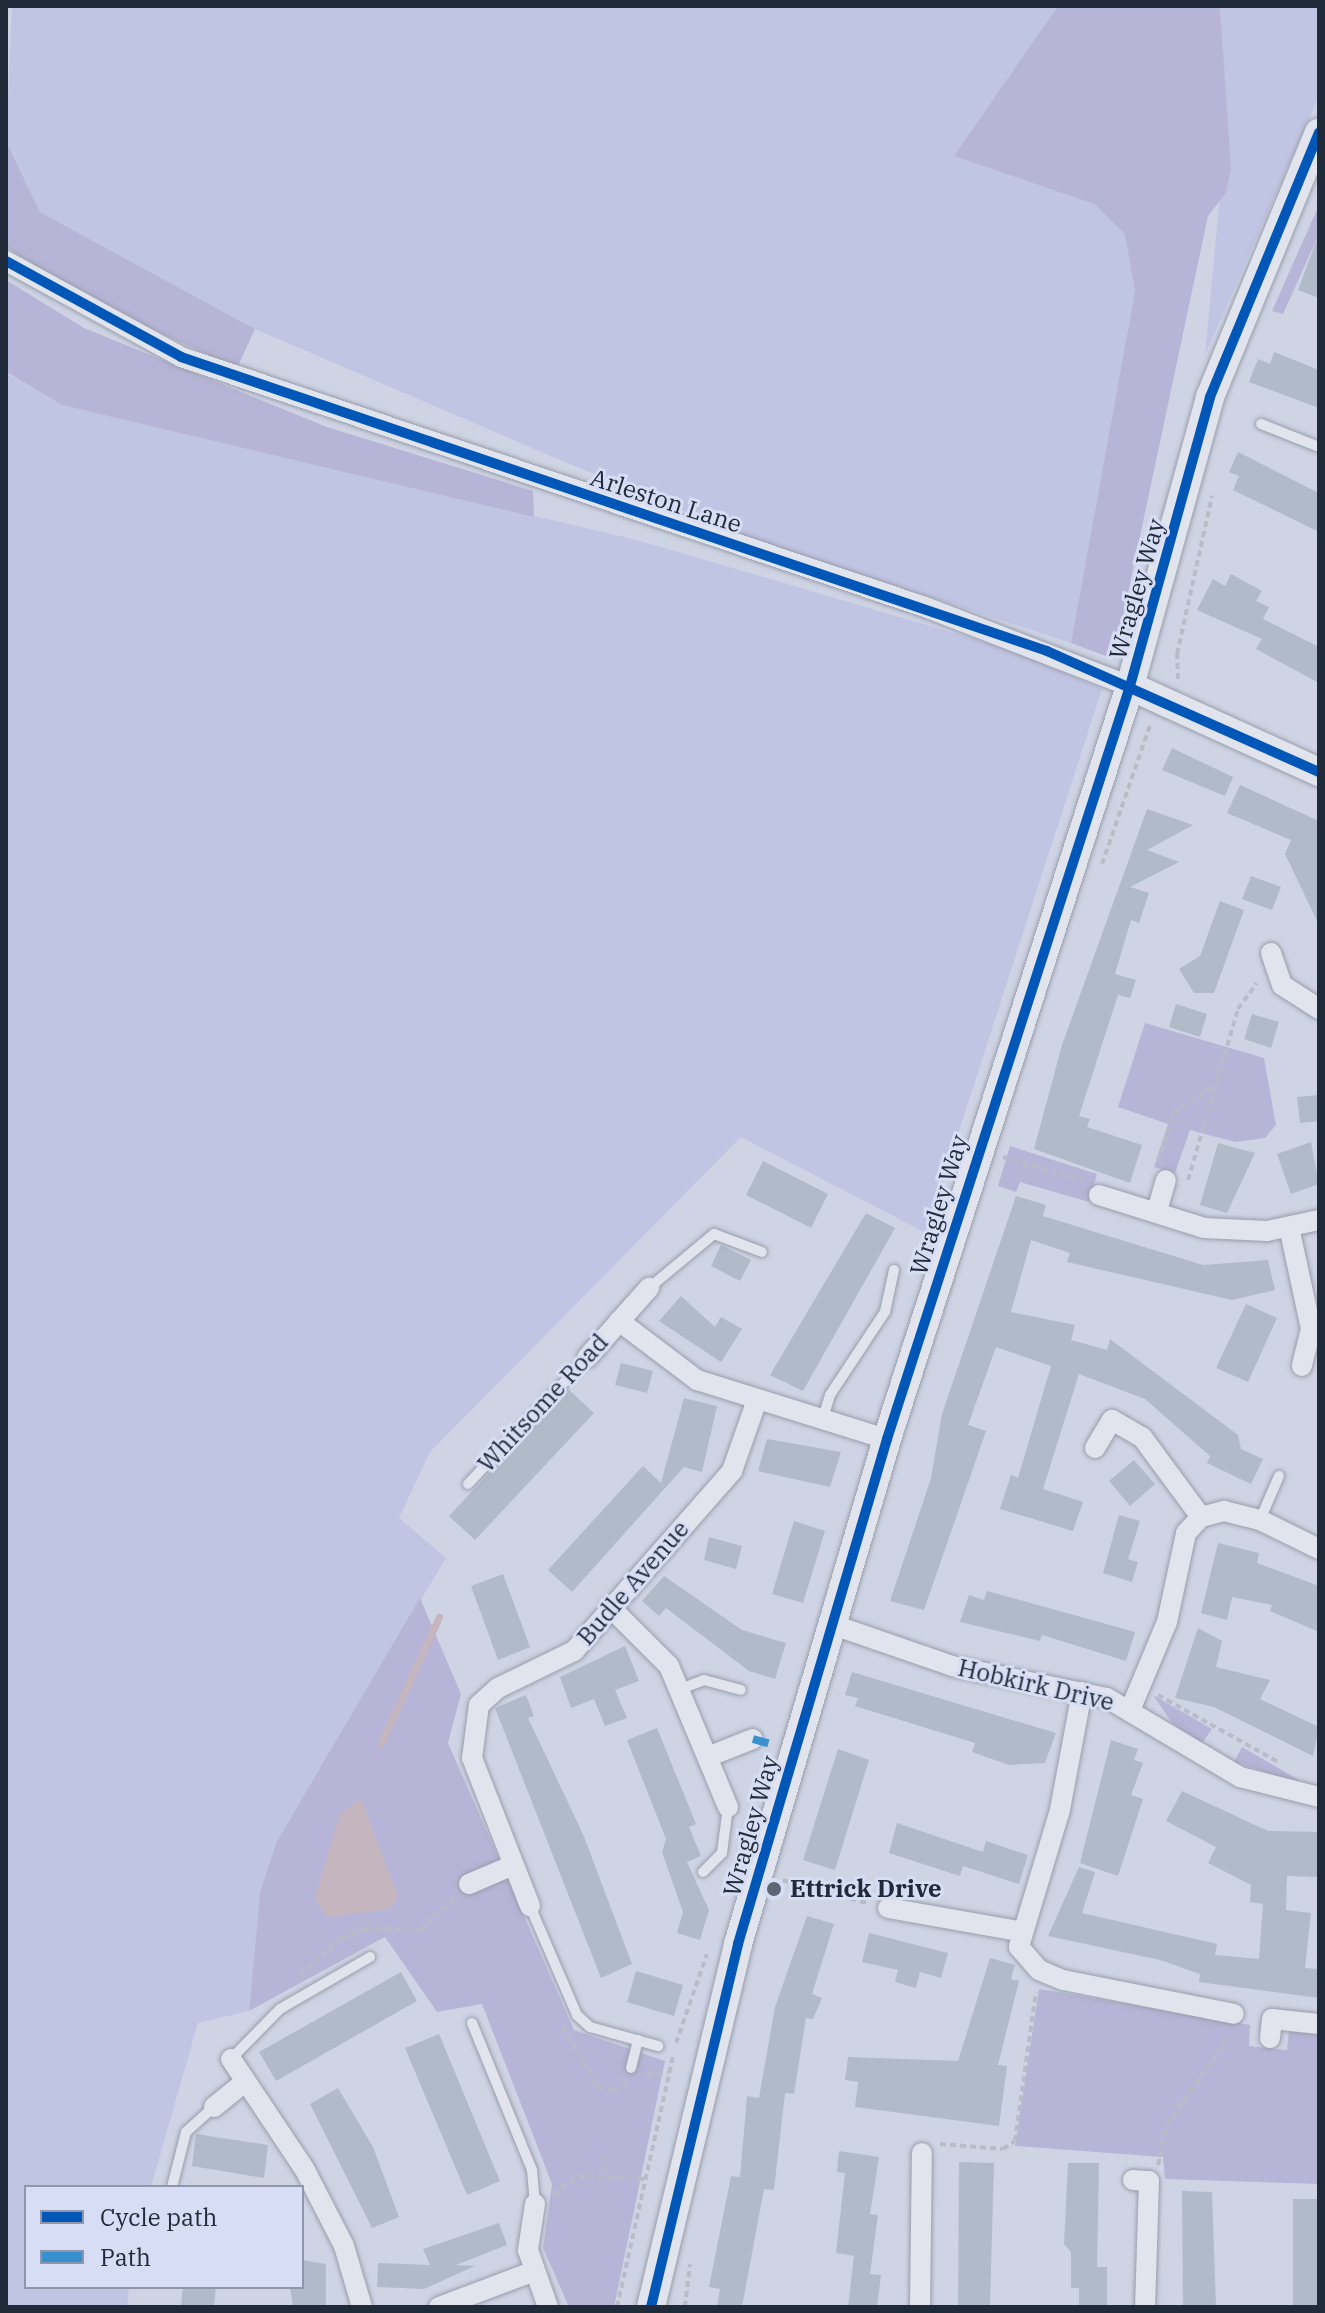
<!DOCTYPE html>
<style>
body{margin:0}
#map{position:relative;width:1325px;height:2313px;overflow:hidden;background:#cfd4e5;font-family:"IBM Plex Serif",serif}
div>[style]{position:absolute}
.farmland>*{inset:0;background:#c1c5e4}
.green>*{inset:0;background:#b7b5d7}
.water>*{inset:0;background:#c5b5be}
.stream>*{height:7px;margin:-3.5px;padding:0 3.5px;transform-origin:3.5px;border-radius:3.5px;background:#c5b5be}
.building>*{inset:0;background:#b0bac8}
.path>*{height:4px;margin-top:-2px;transform-origin:0;background:repeating-linear-gradient(90deg,#b8bcc6 0 6px,transparent 0 10px)}
.roads{filter:drop-shadow(0 0 2px #989eab) drop-shadow(0 0 2px #989eab)}
.lane>*{height:10px;margin:-5px;padding:0 5px;transform-origin:5px;border-radius:5px;background:#e1e3ed}
.street>*{height:20px;margin:-10px;padding:0 10px;transform-origin:10px;border-radius:10px;background:#e1e3ed}
.secondary>*{height:28px;margin:-14px;padding:0 14px;transform-origin:14px;border-radius:14px;background:#e1e3ed}
.quiet>*{height:8px;margin-top:-4px;transform-origin:0;background:repeating-linear-gradient(90deg,#3990cf 0 16px,transparent 0 24px)}
.cycleway>*{height:10px;margin:-5px;padding:0 5px;transform-origin:5px;border-radius:5px;background:#0057b8}
.dots>*{width:22px;height:22px;translate:-50% -50%;box-sizing:border-box;border:4px solid #d7ddf5;border-radius:50%}
span{translate:-50% -50%;white-space:nowrap;text-align:center;line-height:1.15;-webkit-text-stroke:6px #d7ddf5;paint-order:stroke}
.street-label{font-size:24px;color:#202b39}
.poi-label{font-size:24px;color:#202b39;font-weight:700}
.left{translate:0 -50%;text-align:left}
.frame{position:absolute;inset:0;border:8px solid #202b39;pointer-events:none}
.legend{position:absolute;left:24px;top:2185px;width:280px;height:104px;box-sizing:border-box;background:#d7ddf5;border:2px solid #8e96aa;margin:0;padding:10px 14px;list-style:none;font-size:24px;color:#202b39}
.legend li{display:flex;align-items:center;gap:16px;height:40px}
.legend b{width:40px;border:2px solid #8e96aa}
</style>
<div id="map">
<div class="farmland">
<div style="clip-path:polygon(12px 6px,1058px 6px,955px 156px,1094px 204px,1125px 233px,1130px 253px,1135px 291px,1071px 643px,747px 537px,553px 457px,255px 329px,40px 212px,6px 141px)"></div>
<div style="clip-path:polygon(1220px 6px,1319px 6px,1319px 96px,1205px 355px,1227px 119px)"></div>
<div style="clip-path:polygon(6px 373px,62px 405px,641px 541px,1008px 649px,1102px 689px,926px 1233px,741px 1137px,430px 1452px,399px 1518px,446px 1558px,276px 1843px,260px 1892px,249px 2011px,198px 2023px,151px 2187px,26px 2187px,26px 2287px,129px 2287px,127px 2307px,6px 2307px)"></div>
</div>
<div class="green">
<div style="clip-path:polygon(1058px 6px,1220px 6px,1231px 168px,1226px 193px,1208px 216px,1114px 659px,1071px 643px,1135px 291px,1125px 234px,1094px 204px,954px 156px)"></div>
<div style="clip-path:polygon(6px 141px,40px 212px,255px 329px,237px 368px,95px 303px,6px 247px)"></div>
<div style="clip-path:polygon(1319px 205px,1319px 234px,1283px 314px,1272px 311px)"></div>
<div style="clip-path:polygon(6px 280px,84px 328px,327px 427px,533px 491px,534px 517px,62px 405px,6px 372px)"></div>
<div style="clip-path:polygon(1145px 1023px,1264px 1058px,1276px 1125px,1265px 1138px,1235px 1142px,1190px 1130px,1175px 1173px,1154px 1167px,1168px 1124px,1118px 1107px)"></div>
<div style="clip-path:polygon(1010px 1146px,1097px 1174px,1089px 1202px,1020px 1182px,1016px 1192px,998px 1186px)"></div>
<div style="clip-path:polygon(420px 1598px,461px 1694px,448px 1743px,574px 2030px,665px 2061px,614px 2307px,569px 2307px,543px 2248px,552px 2184px,482px 2004px,437px 2012px,385px 1937px,249px 2011px,260px 1892px,276px 1843px)"></div>
<div style="clip-path:polygon(1153px 1695px,1212px 1729px,1202px 1743px,1172px 1723px)"></div>
<div style="clip-path:polygon(1242px 1747px,1299px 1780px,1299px 1782px,1234px 1762px)"></div>
<div style="clip-path:polygon(1039px 1989px,1250px 2025px,1249px 2046px,1287px 2050px,1289px 2030px,1319px 2032px,1319px 2184px,1165px 2179px,1163px 2157px,1015px 2146px)"></div>
</div>
<div class="water">
<div style="clip-path:polygon(361px 1799px,398px 1897px,389px 1909px,327px 1917px,315px 1898px,340px 1814px)"></div>
</div>
<div class="stream">
<div style="left:381px;top:1743px;width:139px;rotate:-65.3deg"></div>
</div>
<div class="building">
<div style="clip-path:polygon(1317px 239px,1319px 240px,1319px 298px,1298px 290px)"></div>
<div style="clip-path:polygon(1274px 352px,1319px 370px,1319px 408px,1249px 382px,1258px 359px,1270px 364px)"></div>
<div style="clip-path:polygon(1238px 452px,1319px 493px,1319px 532px,1233px 490px,1239px 476px,1229px 472px)"></div>
<div style="clip-path:polygon(1231px 574px,1262px 591px,1256px 601px,1269px 607px,1263px 619px,1319px 647px,1319px 683px,1256px 649px,1262px 639px,1197px 610px,1213px 579px,1225px 586px)"></div>
<div style="clip-path:polygon(1172px 748px,1233px 777px,1225px 796px,1162px 770px)"></div>
<div style="clip-path:polygon(1240px 785px,1319px 821px,1319px 925px,1285px 854px,1291px 840px,1227px 813px)"></div>
<div style="clip-path:polygon(1147px 809px,1193px 825px,1147px 850px,1179px 862px,1130px 887px,1149px 893px,1139px 923px,1131px 920px,1115px 974px,1136px 980px,1130px 998px,1118px 995px,1079px 1116px,1090px 1119px,1087px 1127px,1142px 1145px,1130px 1183px,1034px 1149px,1062px 1045px)"></div>
<div style="clip-path:polygon(1251px 876px,1281px 887px,1272px 910px,1242px 899px)"></div>
<div style="clip-path:polygon(1220px 901px,1244px 910px,1214px 993px,1194px 993px,1179px 969px,1200px 956px)"></div>
<div style="clip-path:polygon(1176px 1004px,1207px 1014px,1200px 1037px,1169px 1027px)"></div>
<div style="clip-path:polygon(1252px 1014px,1279px 1022px,1271px 1048px,1244px 1039px)"></div>
<div style="clip-path:polygon(1319px 1095px,1319px 1121px,1300px 1123px,1297px 1097px)"></div>
<div style="clip-path:polygon(1311px 1142px,1319px 1184px,1291px 1194px,1277px 1154px)"></div>
<div style="clip-path:polygon(1218px 1143px,1255px 1153px,1227px 1213px,1200px 1205px)"></div>
<div style="clip-path:polygon(763px 1161px,828px 1194px,811px 1228px,746px 1195px)"></div>
<div style="clip-path:polygon(1016px 1196px,1046px 1205px,1043px 1216px,1203px 1265px,1268px 1260px,1275px 1290px,1232px 1300px,1067px 1262px,1070px 1253px,1031px 1240px,1011px 1312px,1075px 1325px,1071px 1340px,1107px 1350px,1110px 1339px,1238px 1435px,1241px 1449px,1263px 1459px,1251px 1484px,1234px 1476px,1207px 1463px,1210px 1456px,1145px 1399px,1079px 1374px,1043px 1489px,1083px 1502px,1073px 1531px,1000px 1509px,1011px 1475px,1018px 1478px,1051px 1366px,996px 1347px,968px 1425px,986px 1431px,924px 1610px,890px 1601px,931px 1478px,942px 1414px)"></div>
<div style="clip-path:polygon(866px 1213px,895px 1228px,803px 1391px,770px 1375px)"></div>
<div style="clip-path:polygon(721px 1245px,751px 1260px,740px 1281px,711px 1266px)"></div>
<div style="clip-path:polygon(681px 1296px,715px 1327px,721px 1317px,742px 1329px,721px 1362px,659px 1321px)"></div>
<div style="clip-path:polygon(1246px 1304px,1277px 1318px,1248px 1382px,1216px 1368px)"></div>
<div style="clip-path:polygon(621px 1363px,653px 1371px,647px 1393px,615px 1385px)"></div>
<div style="clip-path:polygon(568px 1389px,594px 1413px,475px 1540px,449px 1516px)"></div>
<div style="clip-path:polygon(684px 1398px,717px 1406px,702px 1472px,684px 1467px,572px 1592px,548px 1570px,643px 1466px,661px 1483px)"></div>
<div style="clip-path:polygon(767px 1439px,841px 1452px,830px 1487px,758px 1471px)"></div>
<div style="clip-path:polygon(1134px 1460px,1155px 1484px,1130px 1506px,1109px 1481px)"></div>
<div style="clip-path:polygon(1119px 1515px,1140px 1521px,1128px 1559px,1138px 1562px,1132px 1582px,1103px 1573px)"></div>
<div style="clip-path:polygon(794px 1521px,825px 1531px,803px 1603px,772px 1594px)"></div>
<div style="clip-path:polygon(709px 1537px,742px 1546px,736px 1569px,704px 1560px)"></div>
<div style="clip-path:polygon(1218px 1543px,1259px 1553px,1257px 1563px,1319px 1586px,1319px 1632px,1270px 1611px,1272px 1605px,1232px 1597px,1227px 1620px,1201px 1613px)"></div>
<div style="clip-path:polygon(503px 1574px,530px 1647px,498px 1660px,471px 1586px)"></div>
<div style="clip-path:polygon(664px 1576px,742px 1630px,786px 1643px,775px 1679px,749px 1671px,666px 1608px,659px 1616px,642px 1601px)"></div>
<div style="clip-path:polygon(987px 1591px,1135px 1632px,1126px 1661px,1042px 1635px,1040px 1641px,960px 1622px,969px 1595px,984px 1600px)"></div>
<div style="clip-path:polygon(1198px 1628px,1222px 1641px,1216px 1667px,1270px 1680px,1260px 1699px,1319px 1727px,1313px 1756px,1214px 1707px,1175px 1698px)"></div>
<div style="clip-path:polygon(625px 1646px,639px 1681px,615px 1690px,627px 1718px,605px 1726px,594px 1699px,571px 1708px,560px 1677px)"></div>
<div style="clip-path:polygon(852px 1672px,1056px 1733px,1045px 1763px,1009px 1765px,972px 1752px,975px 1743px,855px 1706px,858px 1698px,845px 1695px)"></div>
<div style="clip-path:polygon(526px 1695px,534px 1716px,528px 1718px,583px 1834px,632px 1964px,601px 1978px,495px 1708px)"></div>
<div style="clip-path:polygon(657px 1728px,696px 1824px,689px 1827px,701px 1856px,687px 1862px,709px 1910px,700px 1940px,677px 1933px,683px 1912px,662px 1852px,666px 1839px,627px 1740px)"></div>
<div style="clip-path:polygon(1111px 1740px,1138px 1749px,1134px 1760px,1143px 1763px,1131px 1795px,1143px 1799px,1118px 1876px,1080px 1863px)"></div>
<div style="clip-path:polygon(838px 1749px,869px 1760px,835px 1870px,803px 1860px)"></div>
<div style="clip-path:polygon(1182px 1791px,1268px 1831px,1319px 1832px,1319px 1877px,1287px 1876px,1286px 1910px,1311px 1913px,1305px 1968px,1319px 1969px,1319px 1998px,1199px 1982px,1200px 1974px,1160px 1960px,1048px 1936px,1079px 1867px,1095px 1872px,1082px 1913px,1217px 1944px,1215px 1955px,1259px 1959px,1263px 1904px,1250px 1902px,1251px 1885px,1208px 1863px,1216px 1847px,1166px 1821px)"></div>
<div style="clip-path:polygon(897px 1823px,983px 1852px,986px 1841px,1028px 1855px,1019px 1884px,963px 1866px,960px 1876px,889px 1853px)"></div>
<div style="clip-path:polygon(807px 1916px,834px 1924px,812px 1994px,822px 1998px,813px 2019px,806px 2018px,794px 2094px,785px 2093px,774px 2190px,764px 2189px,742px 2307px,717px 2307px,720px 2289px,709px 2287px,731px 2176px,740px 2177px,747px 2096px,759px 2098px,775px 2007px)"></div>
<div style="clip-path:polygon(869px 1933px,948px 1953px,941px 1978px,920px 1972px,916px 1988px,895px 1982px,898px 1970px,862px 1962px)"></div>
<div style="clip-path:polygon(990px 1958px,1015px 1965px,1011px 1979px,1019px 1981px,998px 2065px,1007px 2066px,999px 2126px,855px 2107px,858px 2082px,845px 2080px,848px 2057px,958px 2061px)"></div>
<div style="clip-path:polygon(636px 1971px,683px 1985px,674px 2016px,627px 2002px)"></div>
<div style="clip-path:polygon(401px 1972px,417px 2001px,276px 2081px,259px 2052px)"></div>
<div style="clip-path:polygon(439px 2034px,500px 2181px,467px 2195px,405px 2048px)"></div>
<div style="clip-path:polygon(338px 2088px,373px 2147px,399px 2217px,372px 2228px,310px 2104px)"></div>
<div style="clip-path:polygon(196px 2134px,268px 2145px,264px 2178px,192px 2166px)"></div>
<div style="clip-path:polygon(839px 2151px,879px 2157px,870px 2214px,878px 2215px,870px 2274px,881px 2275px,877px 2307px,848px 2307px,854px 2256px,836px 2253px,845px 2173px,837px 2172px)"></div>
<div style="clip-path:polygon(959px 2162px,994px 2163px,990px 2307px,958px 2307px)"></div>
<div style="clip-path:polygon(1068px 2163px,1099px 2163px,1097px 2267px,1107px 2267px,1107px 2307px,1079px 2307px,1079px 2288px,1071px 2288px,1071px 2252px,1064px 2244px)"></div>
<div style="clip-path:polygon(1182px 2191px,1212px 2192px,1216px 2307px,1183px 2307px)"></div>
<div style="clip-path:polygon(1293px 2199px,1319px 2199px,1319px 2307px,1293px 2307px)"></div>
<div style="clip-path:polygon(499px 2223px,507px 2245px,456px 2265px,475px 2266px,424px 2289px,377px 2287px,378px 2263px,430px 2265px,423px 2249px)"></div>
<div style="clip-path:polygon(302px 2260px,326px 2264px,326px 2307px,293px 2307px,290px 2287px,302px 2287px)"></div>
<div style="clip-path:polygon(183px 2287px,216px 2287px,214px 2307px,181px 2306px)"></div>
</div>
<div class="path">
<div style="left:1178px;top:679px;width:25px;rotate:-92deg"></div>
<div style="left:1177px;top:654px;width:162px;rotate:-77.5deg"></div>
<div style="left:1102px;top:864px;width:147px;rotate:-70.9deg"></div>
<div style="left:1003px;top:1157px;width:83px;rotate:16deg"></div>
<div style="left:1158px;top:1161px;width:51px;rotate:-71.6deg"></div>
<div style="left:1174px;top:1113px;width:47px;rotate:-35.4deg"></div>
<div style="left:1188px;top:1180px;width:178px;rotate:-73.7deg"></div>
<div style="left:1238px;top:1009px;width:32px;rotate:-54deg"></div>
<div style="left:1158px;top:1695px;width:140px;rotate:29.1deg"></div>
<div style="left:783px;top:1880px;width:87px;rotate:15.3deg"></div>
<div style="left:300px;top:1976px;width:56px;rotate:-42.8deg"></div>
<div style="left:341px;top:1938px;width:26px;rotate:-21deg"></div>
<div style="left:365px;top:1929px;width:56px;rotate:1deg"></div>
<div style="left:421px;top:1930px;width:45px;rotate:-43.2deg"></div>
<div style="left:563px;top:2027px;width:69px;rotate:59.7deg"></div>
<div style="left:598px;top:2087px;width:16px;rotate:14deg"></div>
<div style="left:614px;top:2091px;width:16px;rotate:-30deg"></div>
<div style="left:676px;top:2043px;width:94px;rotate:-70.8deg"></div>
<div style="left:647px;top:2074px;width:21px;rotate:-3deg"></div>
<div style="left:940px;top:2144px;width:63px;rotate:4.5deg"></div>
<div style="left:1003px;top:2149px;width:14px;rotate:-34deg"></div>
<div style="left:1015px;top:2141px;width:150px;rotate:-82deg"></div>
<div style="left:1158px;top:2165px;width:41px;rotate:-77.3deg"></div>
<div style="left:1167px;top:2125px;width:110px;rotate:-55deg"></div>
<div style="left:605px;top:2172px;width:14px;rotate:-86deg"></div>
<div style="left:554px;top:2195px;width:31px;rotate:-38deg"></div>
<div style="left:578px;top:2176px;width:66px;rotate:2.6deg"></div>
<div style="left:617px;top:2307px;width:257px;rotate:-77.4deg"></div>
<div style="left:685px;top:2307px;width:43px;rotate:-83.4deg"></div>
</div>
<div class="roads">
<div class="lane">
<div style="left:1261px;top:424px;width:62px;rotate:21.6deg"></div>
<div style="left:649px;top:1288px;width:85px;rotate:-39.7deg"></div>
<div style="left:714px;top:1234px;width:51px;rotate:20.6deg"></div>
<div style="left:823px;top:1418px;width:24px;rotate:-73deg"></div>
<div style="left:830px;top:1395px;width:100px;rotate:-56.5deg"></div>
<div style="left:885px;top:1312px;width:43px;rotate:-77.9deg"></div>
<div style="left:468px;top:1484px;width:173px;rotate:-46.6deg"></div>
<div style="left:1260px;top:1520px;width:48px;rotate:-66.6deg"></div>
<div style="left:678px;top:1690px;width:28px;rotate:-21deg"></div>
<div style="left:704px;top:1680px;width:38px;rotate:15deg"></div>
<div style="left:703px;top:1872px;width:27px;rotate:-45deg"></div>
<div style="left:722px;top:1853px;width:46px;rotate:-82.6deg"></div>
<div style="left:530px;top:1906px;width:119px;rotate:66.7deg"></div>
<div style="left:577px;top:2015px;width:18px;rotate:43deg"></div>
<div style="left:590px;top:2027px;width:71px;rotate:15.6deg"></div>
<div style="left:472px;top:2023px;width:159px;rotate:67.8deg"></div>
<div style="left:532px;top:2170px;width:34px;rotate:85deg"></div>
<div style="left:231px;top:2059px;width:70px;rotate:-45.6deg"></div>
<div style="left:280px;top:2009px;width:104px;rotate:-30deg"></div>
<div style="left:631px;top:2068px;width:29px;rotate:-76deg"></div>
<div style="left:172px;top:2187px;width:57px;rotate:-75.7deg"></div>
<div style="left:186px;top:2132px;width:38px;rotate:-42deg"></div>
</div>
<div class="street">
<div style="left:6px;top:261px;width:200px;rotate:28.7deg"></div>
<div style="left:181px;top:357px;width:785px;rotate:18.57deg"></div>
<div style="left:925px;top:607px;width:220px;rotate:21.1deg"></div>
<div style="left:1271px;top:953px;width:34px;rotate:71deg"></div>
<div style="left:1282px;top:985px;width:44px;rotate:33deg"></div>
<div style="left:1099px;top:1195px;width:110px;rotate:17.4deg"></div>
<div style="left:1204px;top:1228px;width:63px;rotate:2.7deg"></div>
<div style="left:1267px;top:1231px;width:53px;rotate:-11.9deg"></div>
<div style="left:1157px;top:1211px;width:32px;rotate:-74deg"></div>
<div style="left:1289px;top:1227px;width:104px;rotate:77.8deg"></div>
<div style="left:1311px;top:1329px;width:38px;rotate:104deg"></div>
<div style="left:619px;top:1321px;width:98px;rotate:37.1deg"></div>
<div style="left:697px;top:1380px;width:199px;rotate:17.3deg"></div>
<div style="left:587px;top:1358px;width:94px;rotate:-48.5deg"></div>
<div style="left:1095px;top:1448px;width:33px;rotate:-59deg"></div>
<div style="left:1112px;top:1420px;width:34px;rotate:30deg"></div>
<div style="left:1142px;top:1437px;width:99px;rotate:53.6deg"></div>
<div style="left:610px;top:1607px;width:83px;rotate:45deg"></div>
<div style="left:669px;top:1666px;width:153px;rotate:67.3deg"></div>
<div style="left:831px;top:1624px;width:128px;rotate:19.1deg"></div>
<div style="left:952px;top:1666px;width:158px;rotate:11.7deg"></div>
<div style="left:1107px;top:1698px;width:155px;rotate:30.7deg"></div>
<div style="left:1240px;top:1777px;width:81px;rotate:14.2deg"></div>
<div style="left:1082px;top:1692px;width:120px;rotate:100.6deg"></div>
<div style="left:1060px;top:1810px;width:143px;rotate:106.7deg"></div>
<div style="left:1019px;top:1947px;width:30px;rotate:49deg"></div>
<div style="left:1039px;top:1970px;width:26px;rotate:23deg"></div>
<div style="left:1063px;top:1980px;width:174px;rotate:11.2deg"></div>
<div style="left:1131px;top:1708px;width:93px;rotate:-67.3deg"></div>
<div style="left:1167px;top:1622px;width:91px;rotate:-77.9deg"></div>
<div style="left:1186px;top:1533px;width:22px;rotate:-47deg"></div>
<div style="left:1201px;top:1517px;width:24px;rotate:-15deg"></div>
<div style="left:1224px;top:1511px;width:37px;rotate:14deg"></div>
<div style="left:1260px;top:1520px;width:66px;rotate:26.2deg"></div>
<div style="left:710px;top:1756px;width:46px;rotate:-21.6deg"></div>
<div style="left:469px;top:1884px;width:46px;rotate:-23.2deg"></div>
<div style="left:530px;top:1906px;width:159px;rotate:-111.4deg"></div>
<div style="left:472px;top:1758px;width:53px;rotate:-82.5deg"></div>
<div style="left:479px;top:1705px;width:25px;rotate:-42deg"></div>
<div style="left:498px;top:1688px;width:85px;rotate:-26deg"></div>
<div style="left:574px;top:1651px;width:240px;rotate:-48.7deg"></div>
<div style="left:732px;top:1471px;width:75px;rotate:-70.6deg"></div>
<div style="left:888px;top:1908px;width:133px;rotate:10deg"></div>
<div style="left:1270px;top:2038px;width:19px;rotate:-84deg"></div>
<div style="left:1272px;top:2019px;width:47px;rotate:6.1deg"></div>
<div style="left:231px;top:2059px;width:133px;rotate:56.3deg"></div>
<div style="left:305px;top:2170px;width:85px;rotate:62.8deg"></div>
<div style="left:344px;top:2246px;width:64px;rotate:73.6deg"></div>
<div style="left:214px;top:2107px;width:38px;rotate:-39deg"></div>
<div style="left:1133px;top:2180px;width:16px;rotate:4deg"></div>
<div style="left:1149px;top:2181px;width:126px;rotate:91.8deg"></div>
<div style="left:535px;top:2204px;width:47px;rotate:98.7deg"></div>
<div style="left:528px;top:2250px;width:60px;rotate:70.7deg"></div>
<div style="left:439px;top:2307px;width:99px;rotate:-20.6deg"></div>
<div style="left:920px;top:2307px;width:154px;rotate:-89.3deg"></div>
</div>
<div class="secondary">
<div style="left:1130px;top:686px;width:208px;rotate:24.5deg"></div>
<div style="left:651px;top:2307px;width:373px;rotate:-76.5deg"></div>
<div style="left:738px;top:1944px;width:527px;rotate:-73.56deg"></div>
<div style="left:887px;top:1439px;width:791px;rotate:-72.11deg"></div>
<div style="left:1130px;top:686px;width:300px;rotate:-74.5deg"></div>
<div style="left:1210px;top:397px;width:286px;rotate:-67.6deg"></div>
</div>
</div>
<div class="quiet">
<div style="left:753px;top:1739px;width:18px;rotate:16deg"></div>
</div>
<div class="cycleway">
<div style="left:6px;top:261px;width:200px;rotate:28.7deg"></div>
<div style="left:181px;top:357px;width:915px;rotate:18.75deg"></div>
<div style="left:1047px;top:651px;width:298px;rotate:24deg"></div>
<div style="left:651px;top:2307px;width:373px;rotate:-76.5deg"></div>
<div style="left:738px;top:1944px;width:527px;rotate:-73.56deg"></div>
<div style="left:887px;top:1439px;width:791px;rotate:-72.11deg"></div>
<div style="left:1130px;top:686px;width:300px;rotate:-74.5deg"></div>
<div style="left:1210px;top:397px;width:286px;rotate:-67.6deg"></div>
</div>
<div class="dots">
<div style="left:774px;top:1889px;background:#5d6675"></div>
</div>
<div class="street-label">
<span style="left:666px;top:501px;rotate:18deg">Arleston Lane</span>
<span style="left:1137px;top:589px;rotate:-74deg">Wragley Way</span>
<span style="left:939px;top:1205px;rotate:-73deg">Wragley Way</span>
<span style="left:543px;top:1403px;rotate:-47deg">Whitsome Road</span>
<span style="left:633px;top:1583px;rotate:-49deg">Budle Avenue</span>
<span style="left:1036px;top:1685px;rotate:13deg">Hobkirk Drive</span>
<span style="left:751px;top:1826px;rotate:-74deg">Wragley Way</span>
</div>
<div class="poi-label">
<span class="left" style="left:790px;top:1889px">Ettrick Drive</span>
</div>
<div class="frame"></div>
<ul class="legend">
<li><b style="height:10px;background:#0057b8"></b>Cycle path</li>
<li><b style="height:10px;background:#3990cf"></b>Path</li>
</ul>
</div>
